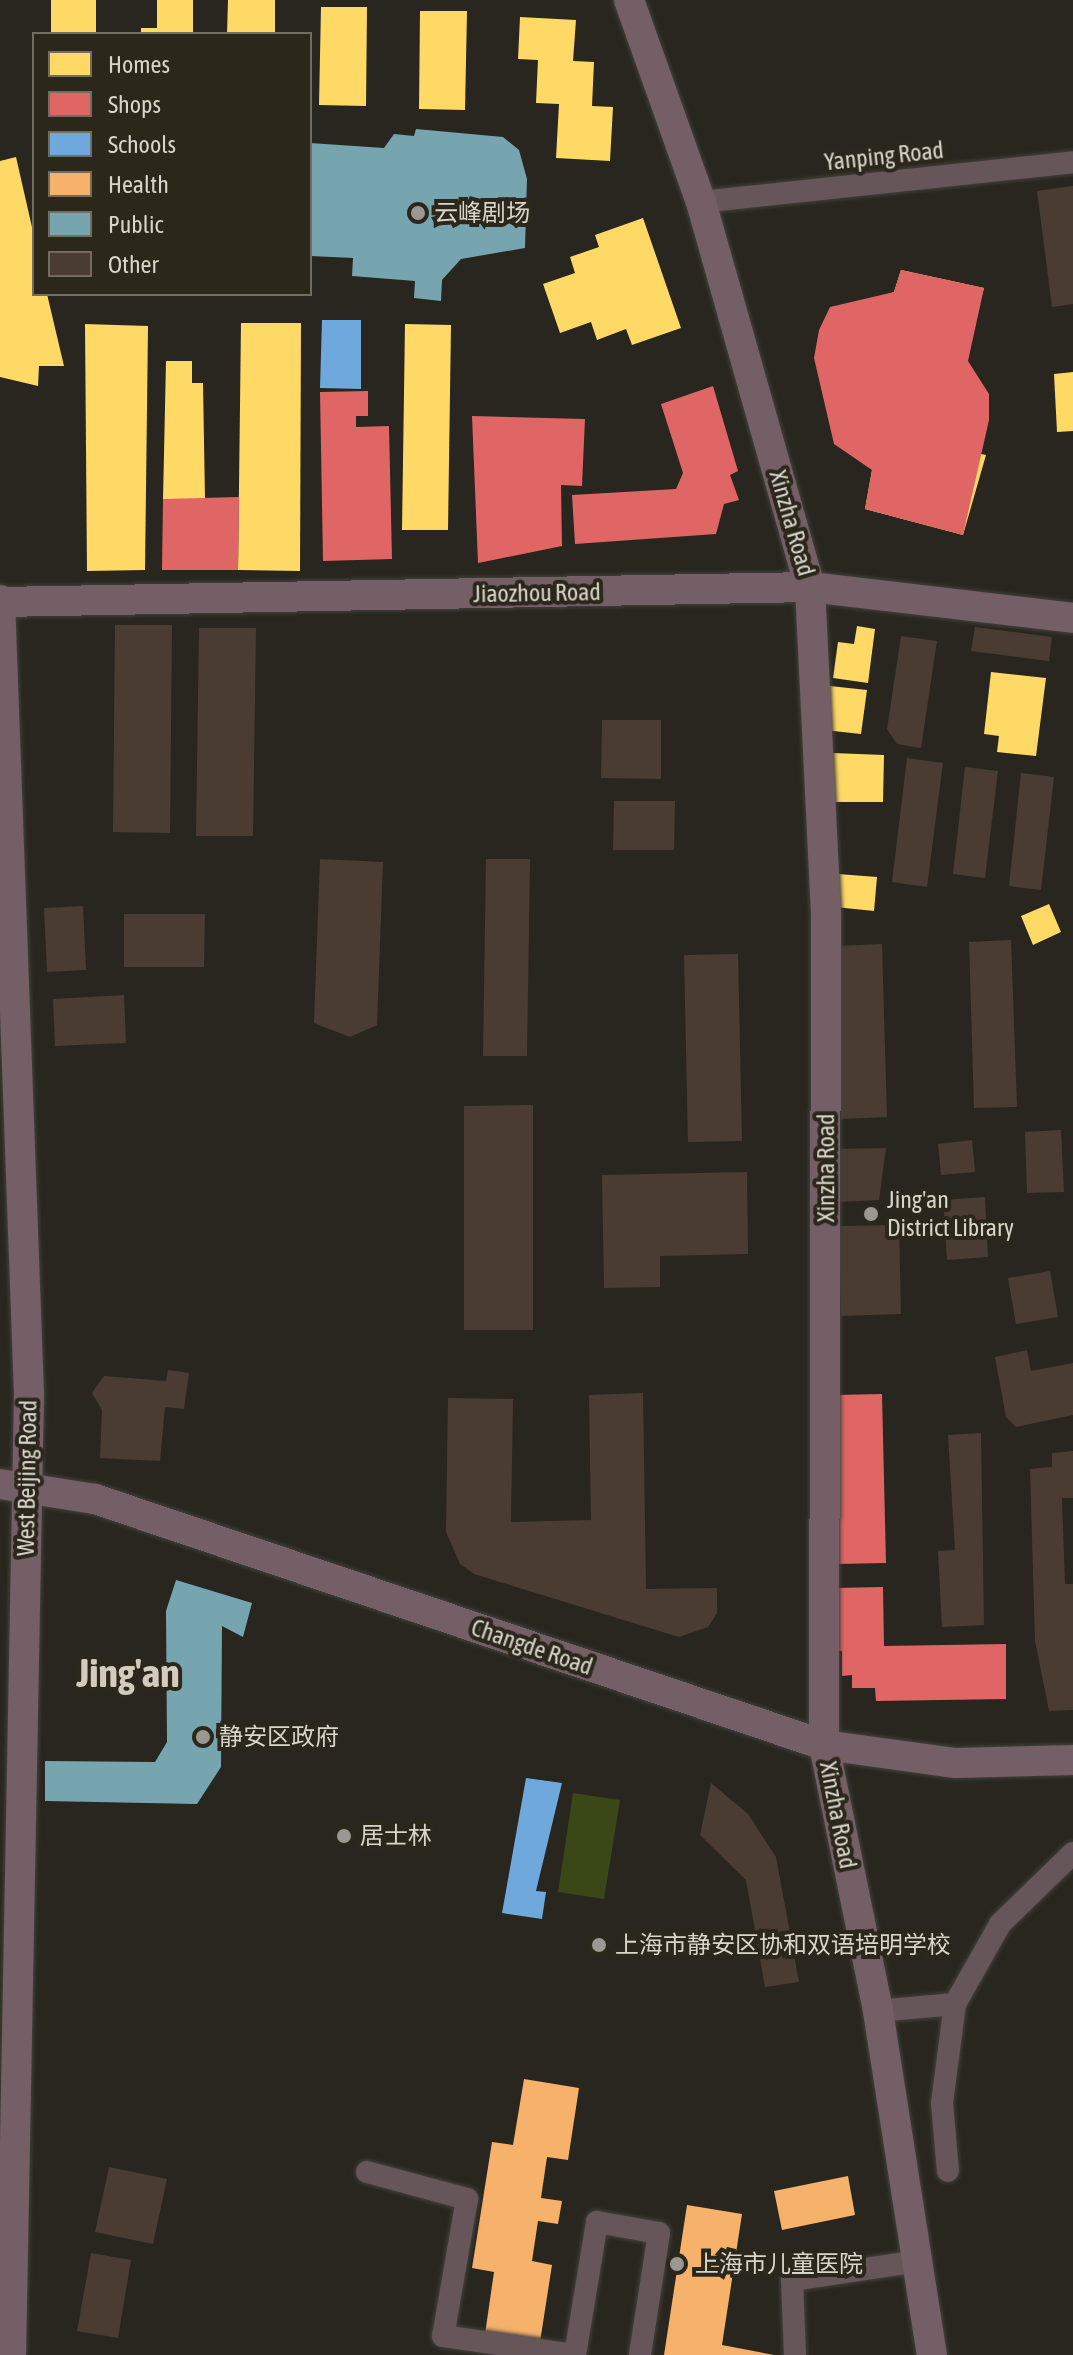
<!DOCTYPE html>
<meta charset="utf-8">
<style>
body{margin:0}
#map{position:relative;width:1073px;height:2355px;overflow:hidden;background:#28261f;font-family:"Asap Condensed","Noto Sans SC",sans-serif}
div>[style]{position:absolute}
.green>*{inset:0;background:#3a4817}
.homes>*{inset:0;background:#ffd966}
.shops>*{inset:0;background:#e06666}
.schools>*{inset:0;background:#6fa8dc}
.health>*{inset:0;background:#f6b26b}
.public>*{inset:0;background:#76a5af}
.building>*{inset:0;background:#4b3c33}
.roads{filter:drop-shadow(0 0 2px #43413c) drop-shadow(0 0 2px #43413c)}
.street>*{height:22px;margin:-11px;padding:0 11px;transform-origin:11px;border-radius:11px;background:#66565a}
.secondary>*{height:30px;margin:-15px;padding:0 15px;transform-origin:15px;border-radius:15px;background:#745f66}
.dots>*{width:22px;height:22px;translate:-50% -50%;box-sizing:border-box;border:4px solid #2c271b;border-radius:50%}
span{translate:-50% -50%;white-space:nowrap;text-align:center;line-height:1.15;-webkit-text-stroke:8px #2c271b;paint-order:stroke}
.street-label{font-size:24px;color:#d8d5cd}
.poi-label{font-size:24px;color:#d8d5cd}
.left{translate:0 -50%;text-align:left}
.town-label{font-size:40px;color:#d3ccbd;font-weight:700}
.legend{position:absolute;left:32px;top:32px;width:280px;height:264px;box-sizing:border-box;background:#2c271b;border:2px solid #716d62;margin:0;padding:10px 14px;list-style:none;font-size:24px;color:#d8d5cd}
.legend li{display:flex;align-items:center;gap:16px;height:40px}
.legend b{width:40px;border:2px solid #716d62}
</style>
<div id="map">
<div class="green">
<div style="clip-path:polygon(573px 1793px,620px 1800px,604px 1899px,558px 1892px)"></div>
</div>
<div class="homes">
<div style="clip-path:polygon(51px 0,96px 0,96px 34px,51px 34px)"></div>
<div style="clip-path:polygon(157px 0,193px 0,193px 34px,141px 34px,141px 28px,157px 28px)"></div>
<div style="clip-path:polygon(228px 0,275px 0,275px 34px,227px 34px)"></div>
<div style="clip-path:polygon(321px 7px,367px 7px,366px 106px,319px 105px)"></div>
<div style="clip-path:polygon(420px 11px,467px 11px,465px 110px,419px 109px)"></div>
<div style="clip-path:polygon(520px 17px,576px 20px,573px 61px,594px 62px,592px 106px,613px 107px,610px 161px,556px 158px,559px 104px,536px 103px,538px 60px,518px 59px)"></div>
<div style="clip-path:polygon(16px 157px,34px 236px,34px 294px,47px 294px,64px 366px,39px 366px,38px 386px,0 377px,0 161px)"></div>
<div style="clip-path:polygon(643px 218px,681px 328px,632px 345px,626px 329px,597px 340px,591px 322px,560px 333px,543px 284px,575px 273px,570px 257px,599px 247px,595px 235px)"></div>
<div style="clip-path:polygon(901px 270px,984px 288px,961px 367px,863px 341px,870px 303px,894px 292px)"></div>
<div style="clip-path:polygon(241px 323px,301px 323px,300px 571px,238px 570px)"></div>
<div style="clip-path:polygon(85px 324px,148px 326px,145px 570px,87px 571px)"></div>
<div style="clip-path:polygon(405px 324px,451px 325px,448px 530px,402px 530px)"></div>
<div style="clip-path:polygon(166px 361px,192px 361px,192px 383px,203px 383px,205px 499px,163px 499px)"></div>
<div style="clip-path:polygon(1073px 372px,1073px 431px,1057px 432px,1054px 374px)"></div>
<div style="clip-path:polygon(903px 438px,986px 455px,963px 535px,865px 509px,872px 470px,896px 460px)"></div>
<div style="clip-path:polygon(857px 626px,875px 629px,868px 683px,833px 678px,838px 642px,854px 644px)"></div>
<div style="clip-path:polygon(991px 672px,1046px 678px,1036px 756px,997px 752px,999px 736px,984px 734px)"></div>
<div style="clip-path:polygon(830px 686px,867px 690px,861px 734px,824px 730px)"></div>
<div style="clip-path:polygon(833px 753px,884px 755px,883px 802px,832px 802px)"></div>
<div style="clip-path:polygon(838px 874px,877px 877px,874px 911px,835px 907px)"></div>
<div style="clip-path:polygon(1049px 904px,1061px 932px,1033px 945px,1021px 916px)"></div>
</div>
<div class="shops">
<div style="clip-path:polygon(901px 270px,984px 288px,968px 361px,989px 394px,989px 420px,963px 535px,865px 509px,872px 470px,834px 444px,814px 358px,819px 330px,830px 307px,894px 292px)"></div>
<div style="clip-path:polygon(713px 386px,738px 471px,730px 475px,739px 500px,724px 504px,716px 534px,575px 544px,572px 495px,676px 489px,683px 473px,661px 404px)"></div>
<div style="clip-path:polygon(368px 391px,368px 416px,356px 416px,356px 427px,389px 426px,392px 559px,323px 561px,320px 392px)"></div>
<div style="clip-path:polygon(472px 416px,585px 419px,582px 486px,561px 485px,562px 546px,478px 563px)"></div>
<div style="clip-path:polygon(239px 497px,238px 570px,162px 570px,163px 499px)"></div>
<div style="clip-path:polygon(882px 1394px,886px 1563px,837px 1564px,834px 1395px)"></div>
<div style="clip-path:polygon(883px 1587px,884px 1646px,1006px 1644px,1006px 1699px,876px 1701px,875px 1688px,852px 1688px,852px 1675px,842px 1676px,842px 1651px,834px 1651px,833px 1588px)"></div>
</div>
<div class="schools">
<div style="clip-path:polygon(322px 320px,361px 320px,361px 389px,320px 388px)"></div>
<div style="clip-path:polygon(526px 1778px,562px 1783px,536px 1891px,546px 1892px,542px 1919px,502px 1913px)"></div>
</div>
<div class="health">
<div style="clip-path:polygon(524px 2079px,579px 2088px,568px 2160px,547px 2157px,541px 2198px,562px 2201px,558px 2224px,538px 2221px,532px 2261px,552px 2265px,540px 2342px,485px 2334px,494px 2272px,472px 2268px,492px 2142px,513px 2145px)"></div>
<div style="clip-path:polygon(848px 2176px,855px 2215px,782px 2230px,774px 2191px)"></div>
<div style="clip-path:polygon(687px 2205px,742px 2214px,722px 2345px,774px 2355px,664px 2355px)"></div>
</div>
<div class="public">
<div style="clip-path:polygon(416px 129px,503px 137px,519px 150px,527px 179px,525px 248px,461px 259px,442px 280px,441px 301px,414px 298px,415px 281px,352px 276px,353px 258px,310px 256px,310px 143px,384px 148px,394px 134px,414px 136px)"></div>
<div style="clip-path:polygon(176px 1580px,252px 1603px,243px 1637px,222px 1626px,221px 1767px,197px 1804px,45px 1801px,45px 1761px,155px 1762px,167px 1742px,166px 1611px)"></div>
</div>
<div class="building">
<div style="clip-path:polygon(1073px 186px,1073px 304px,1052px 307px,1037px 191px)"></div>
<div style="clip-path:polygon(115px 625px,172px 625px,170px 833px,113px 832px)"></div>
<div style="clip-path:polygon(975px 627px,1052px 637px,1049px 661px,971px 651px)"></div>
<div style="clip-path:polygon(199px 628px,256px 628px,253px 836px,196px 836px)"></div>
<div style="clip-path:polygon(901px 636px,937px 641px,921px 748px,897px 744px,887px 729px)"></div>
<div style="clip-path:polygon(602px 720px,661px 720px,661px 779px,601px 778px)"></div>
<div style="clip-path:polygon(907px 758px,943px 763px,927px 887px,892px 882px)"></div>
<div style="clip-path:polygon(965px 767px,998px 771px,985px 878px,953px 874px)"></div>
<div style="clip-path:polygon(1021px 773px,1054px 777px,1041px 890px,1009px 886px)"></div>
<div style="clip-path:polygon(614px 801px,675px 801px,674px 850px,613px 850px)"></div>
<div style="clip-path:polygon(320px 859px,383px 862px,377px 1025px,350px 1037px,314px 1023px)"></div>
<div style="clip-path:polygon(486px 859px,530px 859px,527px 1056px,483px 1056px)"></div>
<div style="clip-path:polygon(83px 906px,86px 970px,47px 972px,44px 908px)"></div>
<div style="clip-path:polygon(124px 914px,205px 914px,204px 967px,124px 967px)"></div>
<div style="clip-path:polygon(1011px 940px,1017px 1107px,974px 1108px,969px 942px)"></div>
<div style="clip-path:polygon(882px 944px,887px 1117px,841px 1119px,836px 946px)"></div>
<div style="clip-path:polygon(738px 954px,742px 1141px,688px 1142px,684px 955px)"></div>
<div style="clip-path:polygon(124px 995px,126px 1043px,55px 1046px,53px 999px)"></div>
<div style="clip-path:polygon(533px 1105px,533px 1330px,464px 1330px,464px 1106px)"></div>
<div style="clip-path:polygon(1061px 1130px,1064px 1192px,1027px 1193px,1025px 1132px)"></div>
<div style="clip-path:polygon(972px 1140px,975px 1172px,941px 1175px,938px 1144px)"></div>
<div style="clip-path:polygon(886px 1148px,879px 1200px,839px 1202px,837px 1149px)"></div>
<div style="clip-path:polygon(747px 1172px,748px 1254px,660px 1256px,660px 1287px,604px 1288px,602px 1175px)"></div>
<div style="clip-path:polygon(985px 1197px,988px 1257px,947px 1260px,943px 1200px)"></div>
<div style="clip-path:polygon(899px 1225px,901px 1314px,841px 1316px,839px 1226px)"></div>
<div style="clip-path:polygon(1050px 1271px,1058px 1317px,1016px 1324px,1008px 1278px)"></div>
<div style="clip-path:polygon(1027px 1350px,1031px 1371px,1073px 1363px,1073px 1415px,1016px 1427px,1006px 1417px,995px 1357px)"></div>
<div style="clip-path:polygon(168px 1370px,189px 1373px,184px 1409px,165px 1407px,160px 1461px,100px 1458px,102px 1410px,92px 1393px,104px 1376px,166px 1381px)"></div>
<div style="clip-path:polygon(643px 1393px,646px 1589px,717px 1588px,717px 1613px,708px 1627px,679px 1637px,474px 1574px,460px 1564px,446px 1532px,448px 1398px,513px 1399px,511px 1522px,591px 1520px,589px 1395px)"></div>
<div style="clip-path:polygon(981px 1433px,984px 1625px,942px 1627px,938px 1551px,955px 1550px,948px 1435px)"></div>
<div style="clip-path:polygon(1073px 1451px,1073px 1498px,1062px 1498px,1065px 1584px,1073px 1584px,1073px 1710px,1049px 1711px,1035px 1641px,1030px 1469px,1052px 1467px,1052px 1453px)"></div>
<div style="clip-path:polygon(711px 1783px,748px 1814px,776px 1857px,799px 1982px,765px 1987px,746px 1880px,700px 1835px)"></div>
<div style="clip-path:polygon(109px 2167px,167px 2179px,153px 2244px,95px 2232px)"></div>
<div style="clip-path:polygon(91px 2253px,131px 2260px,118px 2338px,77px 2331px)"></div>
</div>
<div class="roads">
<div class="street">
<div style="left:701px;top:202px;width:374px;rotate:-6.1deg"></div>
<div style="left:955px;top:2004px;width:92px;rotate:-60.6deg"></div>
<div style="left:1000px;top:1924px;width:102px;rotate:-44.2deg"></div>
<div style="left:878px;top:2011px;width:77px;rotate:-5.2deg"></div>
<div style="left:955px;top:2004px;width:100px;rotate:97.5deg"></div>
<div style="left:942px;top:2103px;width:68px;rotate:85deg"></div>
<div style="left:367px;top:2172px;width:104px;rotate:15.1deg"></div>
<div style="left:467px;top:2199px;width:139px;rotate:99.9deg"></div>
<div style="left:443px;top:2336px;width:131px;rotate:8.3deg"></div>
<div style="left:575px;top:2355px;width:135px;rotate:-80.6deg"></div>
<div style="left:597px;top:2222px;width:63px;rotate:10.1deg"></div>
<div style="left:659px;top:2233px;width:123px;rotate:98.9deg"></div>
<div style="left:795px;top:2355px;width:75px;rotate:-92.3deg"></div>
<div style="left:792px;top:2280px;width:122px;rotate:-8.5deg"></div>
</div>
<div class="secondary">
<div style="left:629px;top:0;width:214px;rotate:70.4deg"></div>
<div style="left:701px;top:202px;width:400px;rotate:74.2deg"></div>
<div style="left:810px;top:587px;width:327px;rotate:87.2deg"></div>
<div style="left:826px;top:914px;width:831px;rotate:90.14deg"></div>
<div style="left:824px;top:1745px;width:271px;rotate:78.5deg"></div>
<div style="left:878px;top:2011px;width:348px;rotate:81.1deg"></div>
<div style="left:0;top:600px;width:794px;rotate:87.91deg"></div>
<div style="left:29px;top:1393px;width:962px;rotate:91.07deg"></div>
<div style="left:0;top:602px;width:810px;rotate:-1.06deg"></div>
<div style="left:810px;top:587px;width:265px;rotate:6.7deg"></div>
<div style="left:0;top:1484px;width:96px;rotate:9deg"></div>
<div style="left:95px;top:1499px;width:769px;rotate:18.65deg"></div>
<div style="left:824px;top:1745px;width:133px;rotate:7.8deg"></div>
<div style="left:956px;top:1763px;width:117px;rotate:-1.5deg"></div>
</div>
</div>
<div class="dots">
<div style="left:418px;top:213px;background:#9a9890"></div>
<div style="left:871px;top:1214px;background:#9a9890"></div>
<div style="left:203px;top:1737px;background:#9a9890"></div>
<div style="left:344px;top:1836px;background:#9a9890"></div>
<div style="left:599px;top:1945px;background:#9a9890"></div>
<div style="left:677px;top:2264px;background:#9a9890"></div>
</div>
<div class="street-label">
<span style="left:884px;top:156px;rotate:-6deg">Yanping Road</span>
<span style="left:792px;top:523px;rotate:74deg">Xinzha Road</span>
<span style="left:537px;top:593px;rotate:-1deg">Jiaozhou Road</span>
<span style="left:826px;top:1168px;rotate:-90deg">Xinzha Road</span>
<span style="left:27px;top:1478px;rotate:-89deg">West Beijing Road</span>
<span style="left:532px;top:1647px;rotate:19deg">Changde Road</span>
<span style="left:838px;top:1815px;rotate:79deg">Xinzha Road</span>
</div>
<div class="poi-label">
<span class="left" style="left:434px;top:213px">云峰剧场</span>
<span class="left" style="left:887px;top:1214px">Jing'an<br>District Library</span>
<span class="left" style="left:219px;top:1737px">静安区政府</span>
<span class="left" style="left:360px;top:1836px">居士林</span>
<span class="left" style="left:615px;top:1945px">上海市静安区协和双语培明学校</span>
<span class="left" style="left:695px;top:2264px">上海市儿童医院</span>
</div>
<div class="town-label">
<span style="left:128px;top:1673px">Jing'an</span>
</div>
<ul class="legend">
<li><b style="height:22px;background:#ffd966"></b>Homes</li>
<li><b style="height:22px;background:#e06666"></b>Shops</li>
<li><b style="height:22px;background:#6fa8dc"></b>Schools</li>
<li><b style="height:22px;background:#f6b26b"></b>Health</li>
<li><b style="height:22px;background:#76a5af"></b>Public</li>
<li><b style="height:22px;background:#4b3c33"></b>Other</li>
</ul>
</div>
